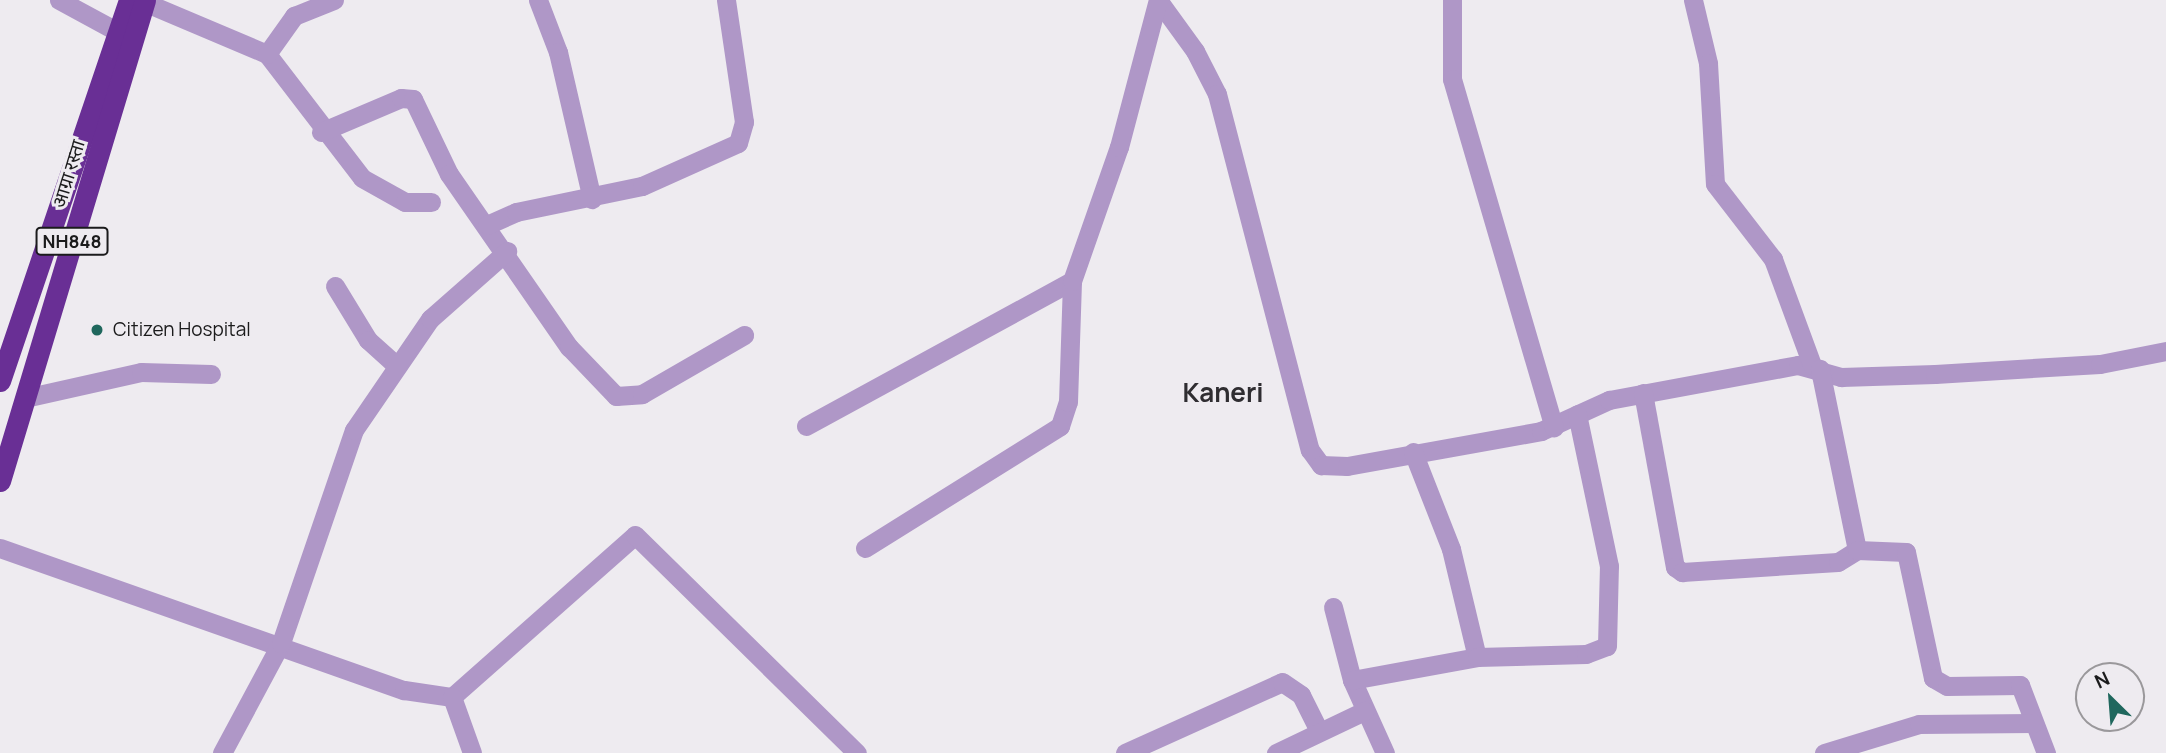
<!DOCTYPE html>
<meta charset="utf-8">
<style>
body{margin:0}
#map{position:relative;width:2166px;height:753px;overflow:hidden;background:#eeebf0;font-family:Manrope,"Noto Sans Devanagari",sans-serif}
div>[style]{position:absolute}
.minor>*{height:19px;margin:-9.5px;padding:0 9.5px;transform-origin:9.5px;border-radius:9.5px;background:#af97c7}
.highway>*{height:21px;margin:-10.5px;padding:0 10.5px;transform-origin:10.5px;border-radius:10.5px;background:#692f95}
.dots>*{width:19px;height:19px;translate:-50% -50%;box-sizing:border-box;border:4px solid #eeebf0;border-radius:50%}
span{translate:-50% -50%;white-space:nowrap;text-align:center;line-height:1.15;-webkit-text-stroke:6px #eeebf0;paint-order:stroke}
.shield-label span{padding:2px 5px;background:#eeebf0;border:2px solid;border-radius:5px;-webkit-text-stroke-width:0}
.shield-label{font-size:18px;color:#1b1b1c;font-weight:700}
.street-label{font-size:19px;color:#1b1b1c}
.poi-label{font-size:19px;color:#1b1b1c}
.left{translate:0 -50%;text-align:left}
.district-label{font-size:26px;color:#2f2d31;font-weight:700}
.north{position:absolute;left:2075px;top:662px;width:70px;height:70px;box-sizing:border-box;background:#eeebf0;border:2px solid #9a989b;border-radius:50%;rotate:335deg;font-size:19px;font-weight:700;line-height:28px;text-align:center;color:#1b1b1c}
.north::after{content:'';display:block;margin:auto;width:24px;height:32px;background:#1f675d;clip-path:polygon(50% 0,100% 100%,50% 72%,0 100%)}
</style>
<div id="map">
<div class="minor">
<div style="left:59px;top:0;width:67px;rotate:28.5deg"></div>
<div style="left:538px;top:0;width:56px;rotate:69deg"></div>
<div style="left:558px;top:52px;width:151px;rotate:77deg"></div>
<div style="left:1158px;top:0;width:63px;rotate:54deg"></div>
<div style="left:1195px;top:51px;width:48px;rotate:62.9deg"></div>
<div style="left:1217px;top:94px;width:368px;rotate:75.4deg"></div>
<div style="left:1310px;top:450px;width:19px;rotate:54deg"></div>
<div style="left:1321px;top:465px;width:26px;rotate:2deg"></div>
<div style="left:1347px;top:466px;width:197px;rotate:-10.2deg"></div>
<div style="left:1541px;top:431px;width:75px;rotate:-24.5deg"></div>
<div style="left:1609px;top:400px;width:192px;rotate:-10.5deg"></div>
<div style="left:1798px;top:365px;width:45px;rotate:15.6deg"></div>
<div style="left:1841px;top:377px;width:94px;rotate:-1.8deg"></div>
<div style="left:1935px;top:374px;width:165px;rotate:-3.5deg"></div>
<div style="left:2100px;top:364px;width:67px;rotate:-11.1deg"></div>
<div style="left:1452px;top:0;width:79px;rotate:90deg"></div>
<div style="left:1452px;top:79px;width:363px;rotate:73.7deg"></div>
<div style="left:1693px;top:0;width:65px;rotate:76.6deg"></div>
<div style="left:1708px;top:63px;width:121px;rotate:86.7deg"></div>
<div style="left:1715px;top:184px;width:95px;rotate:52.3deg"></div>
<div style="left:1773px;top:259px;width:113px;rotate:69.8deg"></div>
<div style="left:144px;top:2px;width:134px;rotate:22.9deg"></div>
<div style="left:267px;top:54px;width:156px;rotate:52.5deg"></div>
<div style="left:362px;top:178px;width:49px;rotate:29.2deg"></div>
<div style="left:405px;top:202px;width:26px"></div>
<div style="left:267px;top:54px;width:47px;rotate:-54.6deg"></div>
<div style="left:294px;top:16px;width:43px;rotate:-21.8deg"></div>
<div style="left:321px;top:132px;width:87px;rotate:-23deg"></div>
<div style="left:401px;top:98px;width:12px;rotate:5deg"></div>
<div style="left:413px;top:99px;width:83px;rotate:64.4deg"></div>
<div style="left:449px;top:174px;width:211px;rotate:55.3deg"></div>
<div style="left:569px;top:347px;width:68px;rotate:46.2deg"></div>
<div style="left:616px;top:396px;width:26px;rotate:-4deg"></div>
<div style="left:642px;top:394px;width:118px;rotate:-30deg"></div>
<div style="left:487px;top:225px;width:32px;rotate:-24deg"></div>
<div style="left:516px;top:212px;width:129px;rotate:-11.7deg"></div>
<div style="left:642px;top:186px;width:105px;rotate:-24.1deg"></div>
<div style="left:738px;top:143px;width:22px;rotate:-74deg"></div>
<div style="left:744px;top:122px;width:123px;rotate:-98.4deg"></div>
<div style="left:335px;top:286px;width:63px;rotate:58.6deg"></div>
<div style="left:368px;top:340px;width:38px;rotate:42deg"></div>
<div style="left:1643px;top:393px;width:177px;rotate:79.6deg"></div>
<div style="left:1675px;top:567px;width:9px;rotate:36deg"></div>
<div style="left:1682px;top:572px;width:156px;rotate:-3.7deg"></div>
<div style="left:1838px;top:562px;width:22px;rotate:-32deg"></div>
<div style="left:1857px;top:550px;width:185px;rotate:-101.6deg"></div>
<div style="left:25px;top:398px;width:119px;rotate:-12.6deg"></div>
<div style="left:141px;top:372px;width:70px;rotate:1.6deg"></div>
<div style="left:806px;top:426px;width:303px;rotate:-28.6deg"></div>
<div style="left:1413px;top:452px;width:104px;rotate:68.6deg"></div>
<div style="left:1451px;top:549px;width:111px;rotate:76.5deg"></div>
<div style="left:0;top:548px;width:428px;rotate:19.4deg"></div>
<div style="left:404px;top:690px;width:49px;rotate:8.3deg"></div>
<div style="left:452px;top:697px;width:244px;rotate:-41.5deg"></div>
<div style="left:635px;top:535px;width:311px;rotate:44.5deg"></div>
<div style="left:865px;top:548px;width:230px;rotate:-32deg"></div>
<div style="left:1060px;top:426px;width:25px;rotate:-72deg"></div>
<div style="left:1068px;top:402px;width:121px;rotate:-88.1deg"></div>
<div style="left:1072px;top:281px;width:142px;rotate:-70.7deg"></div>
<div style="left:1119px;top:147px;width:149px;rotate:-75.2deg"></div>
<div style="left:1857px;top:550px;width:49px;rotate:2.3deg"></div>
<div style="left:1906px;top:552px;width:129px;rotate:77.9deg"></div>
<div style="left:1933px;top:678px;width:16px;rotate:30deg"></div>
<div style="left:1947px;top:686px;width:73px;rotate:-0.8deg"></div>
<div style="left:2020px;top:685px;width:73px;rotate:69.1deg"></div>
<div style="left:1333px;top:607px;width:75px;rotate:75.4deg"></div>
<div style="left:1352px;top:680px;width:80px;rotate:65.7deg"></div>
<div style="left:1352px;top:680px;width:127px;rotate:-10.4deg"></div>
<div style="left:1477px;top:657px;width:109px;rotate:-1.6deg"></div>
<div style="left:1586px;top:654px;width:22px;rotate:-21deg"></div>
<div style="left:1607px;top:646px;width:80px;rotate:-88.6deg"></div>
<div style="left:1609px;top:566px;width:155px;rotate:-101.9deg"></div>
<div style="left:452px;top:697px;width:59px;rotate:70.3deg"></div>
<div style="left:222px;top:753px;width:125px;rotate:-61.8deg"></div>
<div style="left:281px;top:643px;width:225px;rotate:-71.1deg"></div>
<div style="left:354px;top:430px;width:135px;rotate:-55.6deg"></div>
<div style="left:430px;top:319px;width:103px;rotate:-41.4deg"></div>
<div style="left:1125px;top:753px;width:172px;rotate:-24.3deg"></div>
<div style="left:1282px;top:682px;width:23px;rotate:34deg"></div>
<div style="left:1301px;top:695px;width:40px;rotate:63.4deg"></div>
<div style="left:1276px;top:753px;width:98px;rotate:-25.5deg"></div>
<div style="left:1824px;top:753px;width:99px;rotate:-17deg"></div>
<div style="left:1919px;top:724px;width:114px;rotate:-0.5deg"></div>
</div>
<div class="highway">
<div style="left:0;top:381px;width:402px;rotate:-71.3deg"></div>
<div style="left:0;top:481px;width:502px;rotate:-73.22deg"></div>
</div>
<div class="dots">
<div style="left:97px;top:330px;background:#1f675d"></div>
</div>
<div class="shield-label">
<span style="left:72px;top:241px">NH848</span>
</div>
<div class="street-label">
<span style="left:69px;top:174px;rotate:-73deg">आग्रा रस्ता</span>
</div>
<div class="poi-label">
<span class="left" style="left:113px;top:330px">Citizen Hospital</span>
</div>
<div class="district-label">
<span style="left:1223px;top:393px">Kaneri</span>
</div>
<div class="north">N</div>
</div>
